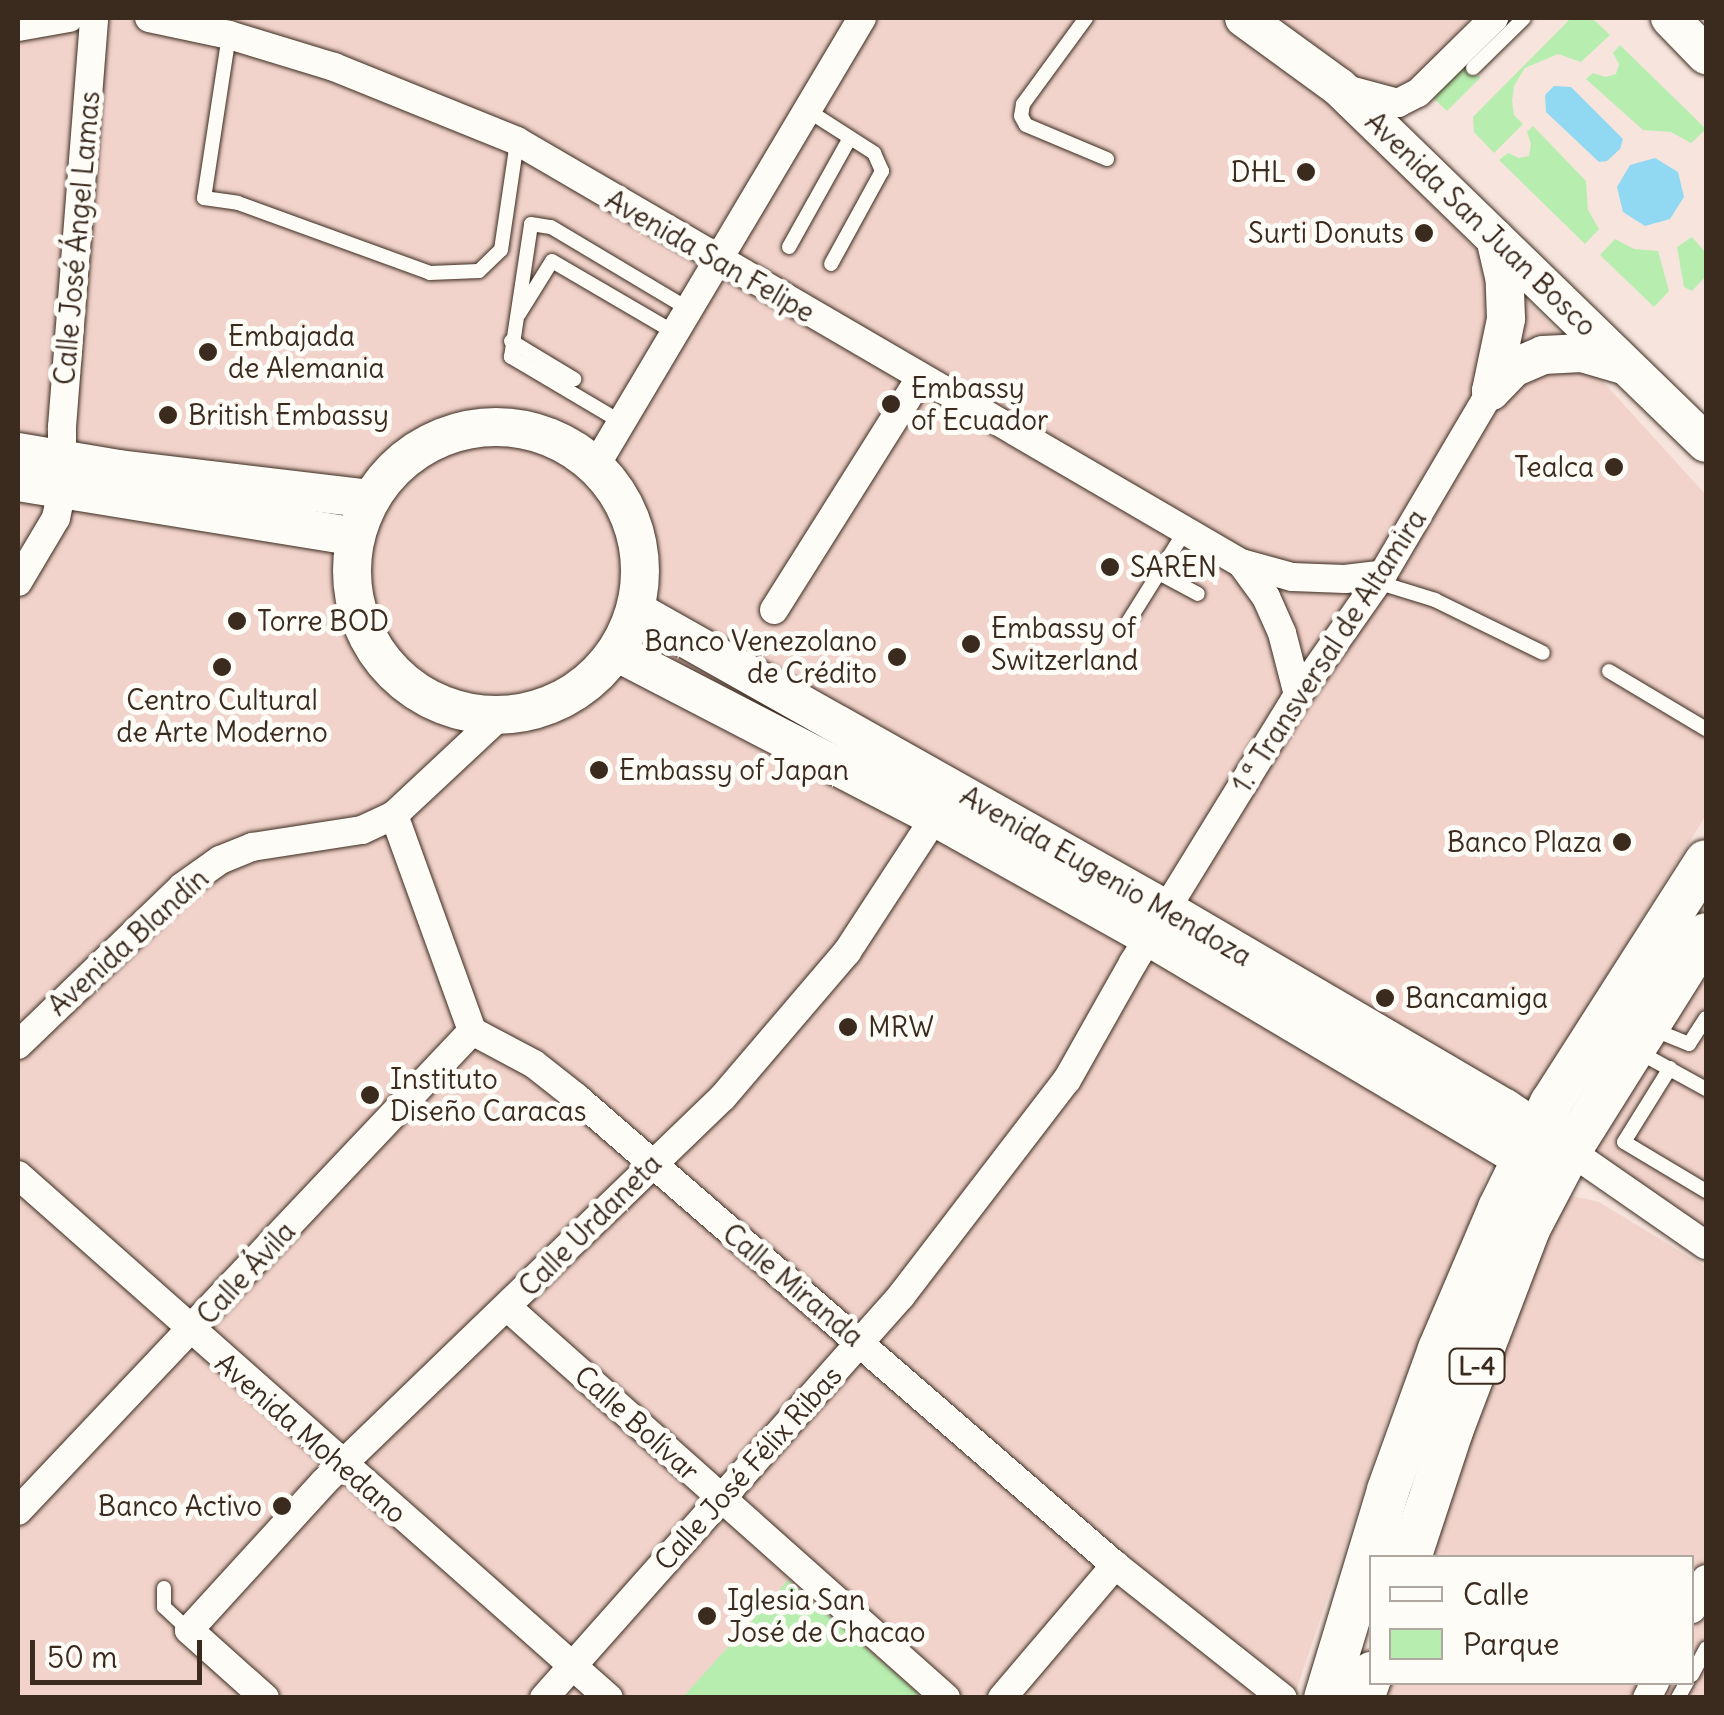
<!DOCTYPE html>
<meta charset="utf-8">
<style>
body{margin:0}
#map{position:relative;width:1724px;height:1715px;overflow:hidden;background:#f6e4dd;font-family:Delius,sans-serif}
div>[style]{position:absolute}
.built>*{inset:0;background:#f1d3cb}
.green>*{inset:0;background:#b7eeb0}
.water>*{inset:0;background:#91d9f2}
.roads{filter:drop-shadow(0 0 2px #3b2a1e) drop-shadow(0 0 2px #3b2a1e)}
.lane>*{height:14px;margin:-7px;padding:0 7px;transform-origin:7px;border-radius:7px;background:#fdfcf7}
.street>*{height:28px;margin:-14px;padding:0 14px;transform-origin:14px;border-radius:14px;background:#fdfcf7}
.secondary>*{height:38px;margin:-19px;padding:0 19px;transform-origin:19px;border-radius:19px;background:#fdfcf7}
.secondary>.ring{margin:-19px;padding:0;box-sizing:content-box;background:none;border:38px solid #fdfcf7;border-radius:50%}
.primary>*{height:42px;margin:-21px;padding:0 21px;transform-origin:21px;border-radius:21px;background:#fdfcf7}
.dots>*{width:28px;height:28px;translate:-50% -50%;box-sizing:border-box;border:5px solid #fdfcf7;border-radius:50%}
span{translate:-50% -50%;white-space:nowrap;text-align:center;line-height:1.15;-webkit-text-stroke:10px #fdfcf7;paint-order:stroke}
.shield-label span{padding:2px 8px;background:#fdfcf7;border:2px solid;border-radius:8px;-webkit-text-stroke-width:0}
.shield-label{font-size:25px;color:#3b2a1e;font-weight:700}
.poi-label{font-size:28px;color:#3b2a1e}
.right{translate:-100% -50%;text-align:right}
.left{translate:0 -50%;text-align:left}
.street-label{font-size:28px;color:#3b2a1e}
.frame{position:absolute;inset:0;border:20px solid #3b2a1e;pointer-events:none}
.legend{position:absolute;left:1369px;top:1555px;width:325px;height:130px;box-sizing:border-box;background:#fdfcf7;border:2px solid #afa8a0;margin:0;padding:12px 18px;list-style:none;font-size:30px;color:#3b2a1e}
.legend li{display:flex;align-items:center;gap:20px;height:50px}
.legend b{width:50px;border:2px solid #afa8a0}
.scale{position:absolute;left:30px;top:1640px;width:172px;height:45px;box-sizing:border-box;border:5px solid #3b2a1e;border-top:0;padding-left:12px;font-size:30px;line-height:35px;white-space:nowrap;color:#3b2a1e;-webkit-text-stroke:8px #fdfcf7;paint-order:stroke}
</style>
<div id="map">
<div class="built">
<div style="clip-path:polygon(18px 18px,1472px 18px,1360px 132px,1556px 330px,1706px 495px,1706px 815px,1487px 1171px,1477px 1211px,1390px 1413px,1294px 1697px,18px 1697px)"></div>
<div style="clip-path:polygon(1706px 962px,1706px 1227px,1641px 1190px,1602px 1158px,1598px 1143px)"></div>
<div style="clip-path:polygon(1568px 1195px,1599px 1202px,1706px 1267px,1706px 1697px,1393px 1698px,1380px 1683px,1692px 1682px,1692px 1558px,1413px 1557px,1482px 1382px)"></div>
</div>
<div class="green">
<div style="clip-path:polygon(1571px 18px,1592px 18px,1610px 35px,1581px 62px,1558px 54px,1525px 68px,1514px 86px,1512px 101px,1514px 115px,1523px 124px,1494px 153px,1474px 132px,1473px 117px)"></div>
<div style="clip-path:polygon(1620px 45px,1706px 129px,1691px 143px,1671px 132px,1643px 130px,1586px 79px,1593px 73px,1605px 77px,1616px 74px,1619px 64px,1613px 53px)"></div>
<div style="clip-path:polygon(1463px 62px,1468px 73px,1481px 77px,1447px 111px,1430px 95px)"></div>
<div style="clip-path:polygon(1533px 126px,1586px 181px,1588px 210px,1599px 229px,1585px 244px,1499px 160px,1508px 153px,1519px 158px,1529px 156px,1531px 144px,1527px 132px)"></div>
<div style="clip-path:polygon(1692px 237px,1706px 253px,1706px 276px,1692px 291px,1684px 287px,1677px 247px)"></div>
<div style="clip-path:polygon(1615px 239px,1634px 249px,1658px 251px,1669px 291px,1654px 307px,1600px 255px)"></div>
<div style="clip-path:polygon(788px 1580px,922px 1697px,683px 1697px)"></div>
</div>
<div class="water">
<div style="clip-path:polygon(1554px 86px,1571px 87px,1623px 139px,1620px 149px,1607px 161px,1599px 162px,1546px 112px,1545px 95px)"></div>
<div style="clip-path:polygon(1655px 158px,1678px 172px,1684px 197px,1670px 219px,1645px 226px,1623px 212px,1617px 187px,1630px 165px)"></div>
</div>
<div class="roads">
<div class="lane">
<div style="left:1086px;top:18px;width:107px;rotate:126.2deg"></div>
<div style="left:1023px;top:104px;width:12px;rotate:99deg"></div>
<div style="left:1021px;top:116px;width:10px;rotate:61deg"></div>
<div style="left:1026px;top:125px;width:88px;rotate:22.8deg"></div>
<div style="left:229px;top:35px;width:165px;rotate:98.7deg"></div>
<div style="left:204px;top:198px;width:34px;rotate:8deg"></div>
<div style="left:238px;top:203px;width:204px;rotate:20deg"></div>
<div style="left:430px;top:273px;width:49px;rotate:-2.3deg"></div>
<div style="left:479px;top:271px;width:30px;rotate:-44deg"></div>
<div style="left:501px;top:250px;width:110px;rotate:-81.6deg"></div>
<div style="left:1473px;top:68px;width:71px;rotate:-44.4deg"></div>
<div style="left:807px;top:110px;width:80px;rotate:32.7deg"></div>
<div style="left:874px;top:153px;width:20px;rotate:66deg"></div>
<div style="left:882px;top:171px;width:106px;rotate:118.7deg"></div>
<div style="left:789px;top:247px;width:125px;rotate:-60.8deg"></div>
<div style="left:519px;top:314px;width:62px;rotate:-58.1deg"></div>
<div style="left:552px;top:261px;width:143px;rotate:30.3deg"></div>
<div style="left:511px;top:341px;width:74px;rotate:31.1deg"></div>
<div style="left:621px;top:422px;width:128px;rotate:-149.4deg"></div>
<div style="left:511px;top:357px;width:134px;rotate:-81.4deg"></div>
<div style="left:531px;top:224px;width:20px;rotate:9deg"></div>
<div style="left:551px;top:227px;width:162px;rotate:30.8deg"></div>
<div style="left:1159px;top:573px;width:44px;rotate:28.3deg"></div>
<div style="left:1377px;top:582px;width:61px;rotate:17.2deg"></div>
<div style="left:1435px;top:600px;width:120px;rotate:26.1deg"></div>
<div style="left:1128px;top:622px;width:107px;rotate:-57.9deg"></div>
<div style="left:1609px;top:671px;width:113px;rotate:30.9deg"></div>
<div style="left:1652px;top:1029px;width:40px;rotate:22deg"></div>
<div style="left:1689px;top:1044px;width:31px;rotate:-57deg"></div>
<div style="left:1637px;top:1051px;width:79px;rotate:28.8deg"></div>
<div style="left:1670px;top:1068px;width:87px;rotate:121.9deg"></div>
<div style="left:1624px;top:1142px;width:96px;rotate:30.9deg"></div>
<div style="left:164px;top:1588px;width:19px;rotate:90deg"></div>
<div style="left:164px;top:1607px;width:34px;rotate:43deg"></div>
<div style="left:1692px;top:1675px;width:30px;rotate:-62deg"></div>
<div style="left:1678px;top:1698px;width:18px;rotate:-61deg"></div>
</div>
<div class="street">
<div style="left:149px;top:18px;width:82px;rotate:12deg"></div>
<div style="left:229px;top:35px;width:110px;rotate:16.9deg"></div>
<div style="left:334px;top:67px;width:197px;rotate:22deg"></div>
<div style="left:517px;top:141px;width:838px;rotate:30.24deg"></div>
<div style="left:1241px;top:563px;width:53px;rotate:15.4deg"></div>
<div style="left:1292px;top:577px;width:53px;rotate:2.2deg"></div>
<div style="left:1345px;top:579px;width:38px;rotate:-7deg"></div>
<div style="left:18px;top:27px;width:52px;rotate:-10deg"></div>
<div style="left:1346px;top:89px;width:54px;rotate:15.1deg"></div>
<div style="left:1398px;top:103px;width:22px;rotate:-27deg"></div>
<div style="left:1418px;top:93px;width:107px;rotate:-44.6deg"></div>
<div style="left:596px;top:465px;width:520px;rotate:-59.24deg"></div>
<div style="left:1241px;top:563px;width:42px;rotate:53.7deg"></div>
<div style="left:1266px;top:597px;width:39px;rotate:66deg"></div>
<div style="left:1282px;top:633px;width:64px;rotate:75.5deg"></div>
<div style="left:18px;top:582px;width:74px;rotate:-59.3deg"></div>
<div style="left:56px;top:518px;width:30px;rotate:-78deg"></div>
<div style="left:62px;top:489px;width:62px;rotate:-90deg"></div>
<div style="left:62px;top:427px;width:410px;rotate:-85.5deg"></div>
<div style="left:774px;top:610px;width:274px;rotate:-57.8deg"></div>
<div style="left:394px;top:815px;width:230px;rotate:70.1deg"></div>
<div style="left:472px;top:1031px;width:70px;rotate:28deg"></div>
<div style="left:534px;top:1064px;width:55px;rotate:38.3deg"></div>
<div style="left:577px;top:1098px;width:712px;rotate:40.96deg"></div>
<div style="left:1115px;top:1565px;width:214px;rotate:38.4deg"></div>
<div style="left:18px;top:1045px;width:228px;rotate:-43.9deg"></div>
<div style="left:182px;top:887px;width:47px;rotate:-35.4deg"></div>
<div style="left:220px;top:860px;width:35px;rotate:-22deg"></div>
<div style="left:252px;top:847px;width:111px;rotate:-8.8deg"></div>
<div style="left:362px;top:830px;width:35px;rotate:-25deg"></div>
<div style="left:394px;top:815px;width:146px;rotate:-43.1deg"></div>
<div style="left:1570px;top:1151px;width:165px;rotate:34.7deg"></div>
<div style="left:18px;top:1175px;width:789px;rotate:41.51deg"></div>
<div style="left:507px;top:1307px;width:588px;rotate:41.69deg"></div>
<div style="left:18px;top:1511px;width:661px;rotate:-46.59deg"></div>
<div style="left:1692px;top:1609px;width:33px;rotate:-65deg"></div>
<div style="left:265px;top:1698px;width:102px;rotate:-138.2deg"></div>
<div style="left:189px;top:1630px;width:200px;rotate:-47.6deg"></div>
<div style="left:324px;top:1482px;width:554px;rotate:-43.98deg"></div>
<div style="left:723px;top:1097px;width:191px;rotate:-49.5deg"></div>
<div style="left:847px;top:952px;width:176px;rotate:-56.9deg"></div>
<div style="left:544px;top:1698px;width:538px;rotate:-48.39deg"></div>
<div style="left:901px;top:1296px;width:272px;rotate:-52.5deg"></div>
<div style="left:1067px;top:1080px;width:134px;rotate:-60.6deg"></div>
<div style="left:1133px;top:963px;width:315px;rotate:-58.4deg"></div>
<div style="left:1298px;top:695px;width:148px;rotate:-54.9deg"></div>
<div style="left:1383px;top:574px;width:212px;rotate:-59.5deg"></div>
<div style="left:1002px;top:1698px;width:175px;rotate:-49.6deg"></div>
<div style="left:1647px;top:1698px;width:18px;rotate:-63deg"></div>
</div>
<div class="secondary">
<div style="left:1244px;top:18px;width:117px;rotate:36deg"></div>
<div style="left:1339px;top:87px;width:511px;rotate:44.13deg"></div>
<div style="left:1670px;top:18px;width:52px;rotate:45.8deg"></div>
<div style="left:1491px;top:391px;width:74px;rotate:-78.2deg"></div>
<div style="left:1506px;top:319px;width:38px;rotate:-92deg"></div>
<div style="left:1505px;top:281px;width:44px;rotate:-103.1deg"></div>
<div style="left:1491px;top:391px;width:32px;rotate:-46deg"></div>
<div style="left:1513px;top:368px;width:33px;rotate:-23deg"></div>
<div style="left:1543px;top:355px;width:39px;rotate:-3deg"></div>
<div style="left:1582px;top:353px;width:43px;rotate:16.3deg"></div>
<div class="ring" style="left:352px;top:427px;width:250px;height:250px"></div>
<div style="left:18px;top:452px;width:102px;rotate:9.6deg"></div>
<div style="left:119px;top:469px;width:254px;rotate:6.8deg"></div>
<div style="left:18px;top:482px;width:342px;rotate:9.2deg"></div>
<div style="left:635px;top:610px;width:611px;rotate:29.42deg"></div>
<div style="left:1167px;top:910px;width:392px;rotate:30.4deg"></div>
<div style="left:1505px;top:1108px;width:70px;rotate:33.9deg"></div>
<div style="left:616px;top:652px;width:360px;rotate:27.4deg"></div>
<div style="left:936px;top:818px;width:244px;rotate:29.2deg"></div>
<div style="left:1149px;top:937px;width:463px;rotate:30.7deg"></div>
</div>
<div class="primary">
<div style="left:1410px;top:1558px;width:134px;rotate:-71.7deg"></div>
<div style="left:1452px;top:1431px;width:216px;rotate:-69.1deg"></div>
<div style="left:1529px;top:1229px;width:88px;rotate:-62.3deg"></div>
<div style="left:1570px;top:1151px;width:256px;rotate:-57.9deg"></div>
<div style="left:1325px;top:1698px;width:217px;rotate:-73.1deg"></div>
<div style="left:1388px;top:1490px;width:150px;rotate:-70.1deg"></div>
<div style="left:1439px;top:1349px;width:153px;rotate:-66.9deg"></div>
<div style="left:1499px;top:1208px;width:117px;rotate:-63.7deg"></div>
<div style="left:1551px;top:1103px;width:287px;rotate:-57.4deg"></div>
<div style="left:1363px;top:1698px;width:27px;rotate:-70deg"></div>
</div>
</div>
<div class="dots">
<div style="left:1306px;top:172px;background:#3b2a1e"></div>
<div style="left:1424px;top:233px;background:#3b2a1e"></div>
<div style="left:208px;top:352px;background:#3b2a1e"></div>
<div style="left:891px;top:404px;background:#3b2a1e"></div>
<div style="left:168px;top:415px;background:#3b2a1e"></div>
<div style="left:1614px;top:467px;background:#3b2a1e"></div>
<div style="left:1110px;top:567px;background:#3b2a1e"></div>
<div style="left:237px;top:621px;background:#3b2a1e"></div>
<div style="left:971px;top:644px;background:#3b2a1e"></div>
<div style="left:897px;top:657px;background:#3b2a1e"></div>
<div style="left:222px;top:667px;background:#3b2a1e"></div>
<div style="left:599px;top:770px;background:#3b2a1e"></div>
<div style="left:1622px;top:842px;background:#3b2a1e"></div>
<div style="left:1385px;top:998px;background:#3b2a1e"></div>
<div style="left:848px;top:1027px;background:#3b2a1e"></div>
<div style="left:370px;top:1095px;background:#3b2a1e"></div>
<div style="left:282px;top:1506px;background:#3b2a1e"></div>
<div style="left:707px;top:1616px;background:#3b2a1e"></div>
</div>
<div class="shield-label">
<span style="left:1477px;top:1366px">L-4</span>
</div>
<div class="poi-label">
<span class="right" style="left:1286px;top:172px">DHL</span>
<span class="right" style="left:1404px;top:233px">Surti Donuts</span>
<span class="left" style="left:228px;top:352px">Embajada<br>de Alemania</span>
<span class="left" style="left:911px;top:404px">Embassy<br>of Ecuador</span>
<span class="left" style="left:188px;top:415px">British Embassy</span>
<span class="right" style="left:1594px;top:467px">Tealca</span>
<span class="left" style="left:1130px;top:567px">SAREN</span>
<span class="left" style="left:257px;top:621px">Torre BOD</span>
<span class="left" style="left:991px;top:644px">Embassy of<br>Switzerland</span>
<span class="right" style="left:877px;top:657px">Banco Venezolano<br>de Crédito</span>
<span style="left:222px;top:716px">Centro Cultural<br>de Arte Moderno</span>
<span class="left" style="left:619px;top:770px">Embassy of Japan</span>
<span class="right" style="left:1602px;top:842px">Banco Plaza</span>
<span class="left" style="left:1405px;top:998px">Bancamiga</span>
<span class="left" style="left:868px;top:1027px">MRW</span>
<span class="left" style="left:390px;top:1095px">Instituto<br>Diseño Caracas</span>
<span class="right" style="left:262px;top:1506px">Banco Activo</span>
<span class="left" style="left:727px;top:1616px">Iglesia San<br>José de Chacao</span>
</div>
<div class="street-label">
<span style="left:1481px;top:224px;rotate:44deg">Avenida San Juan Bosco</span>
<span style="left:77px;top:238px;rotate:-85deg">Calle José Ángel Lamas</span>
<span style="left:710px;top:256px;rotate:30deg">Avenida San Felipe</span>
<span style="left:1329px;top:651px;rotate:-57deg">1.ª Transversal de Altamira</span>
<span style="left:1106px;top:876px;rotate:30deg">Avenida Eugenio Mendoza</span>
<span style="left:128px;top:942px;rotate:-42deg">Avenida Blandín</span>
<span style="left:590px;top:1225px;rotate:-45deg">Calle Urdaneta</span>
<span style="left:246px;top:1273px;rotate:-47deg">Calle Ávila</span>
<span style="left:793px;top:1285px;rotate:40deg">Calle Miranda</span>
<span style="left:637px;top:1423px;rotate:42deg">Calle Bolívar</span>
<span style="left:311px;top:1438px;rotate:41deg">Avenida Mohedano</span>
<span style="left:748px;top:1468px;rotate:-48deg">Calle José Félix Ribas</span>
</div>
<div class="frame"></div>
<ul class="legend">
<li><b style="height:12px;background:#fdfcf7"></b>Calle</li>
<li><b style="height:28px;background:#b7eeb0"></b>Parque</li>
</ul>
<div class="scale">50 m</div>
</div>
